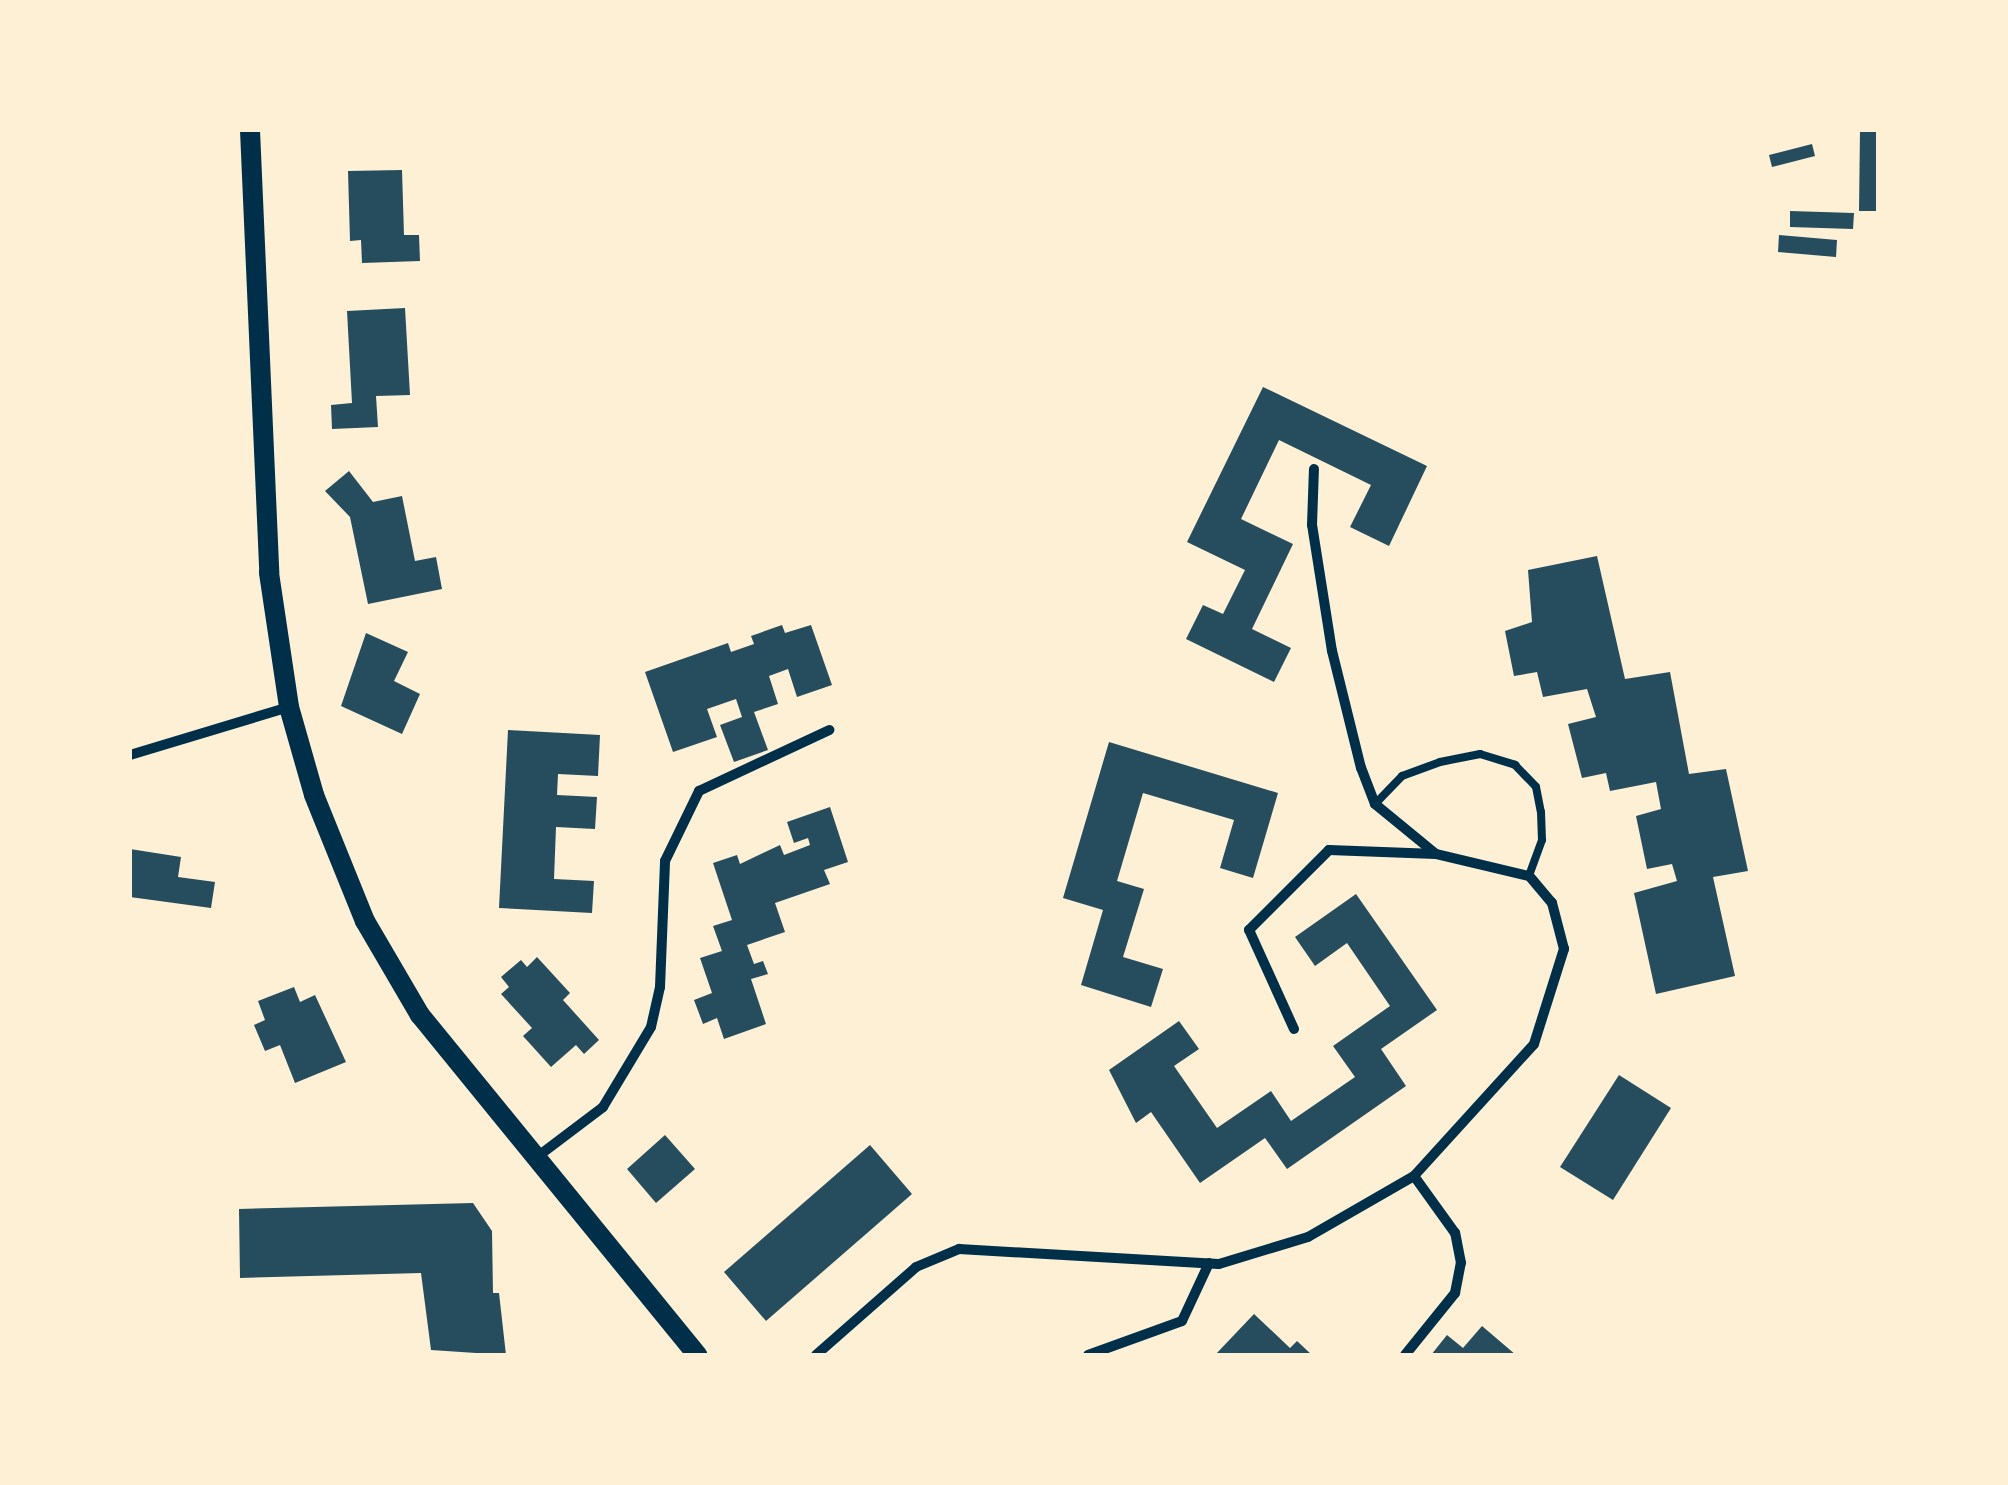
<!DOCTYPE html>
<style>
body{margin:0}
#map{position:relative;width:2008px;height:1485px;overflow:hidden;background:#fdf0d5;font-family:Manrope,sans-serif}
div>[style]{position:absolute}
.building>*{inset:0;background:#264d5e}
.service>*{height:8px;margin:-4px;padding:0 4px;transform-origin:4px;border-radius:4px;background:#003049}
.minor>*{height:10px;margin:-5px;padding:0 5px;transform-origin:5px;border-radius:5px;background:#003049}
.secondary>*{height:20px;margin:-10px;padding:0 10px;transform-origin:10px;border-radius:10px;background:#003049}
span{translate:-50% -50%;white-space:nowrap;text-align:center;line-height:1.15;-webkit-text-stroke:10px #fdf0d5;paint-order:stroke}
.frame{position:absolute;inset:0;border:132px solid #fdf0d5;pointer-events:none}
</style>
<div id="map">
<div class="building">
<div style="clip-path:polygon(1860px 130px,1878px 130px,1878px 211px,1859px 211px)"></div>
<div style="clip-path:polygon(1812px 144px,1815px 156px,1772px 167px,1769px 155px)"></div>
<div style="clip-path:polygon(402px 170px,404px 235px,419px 235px,420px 261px,362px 263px,361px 240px,350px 241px,348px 171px)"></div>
<div style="clip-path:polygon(1790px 211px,1854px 213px,1853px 229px,1790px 227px)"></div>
<div style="clip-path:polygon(1779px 235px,1837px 240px,1836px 257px,1778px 252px)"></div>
<div style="clip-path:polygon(405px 308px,410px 395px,376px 396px,378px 427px,332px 429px,331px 405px,352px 403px,347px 311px)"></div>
<div style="clip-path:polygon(1263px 387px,1427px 466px,1389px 546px,1350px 527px,1371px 485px,1279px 440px,1241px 519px,1293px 544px,1252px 629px,1291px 648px,1274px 682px,1186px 639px,1203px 605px,1223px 614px,1245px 570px,1187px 542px)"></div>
<div style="clip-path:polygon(349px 471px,373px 502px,402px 496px,415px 561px,436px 557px,442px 589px,368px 604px,350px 517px,325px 491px)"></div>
<div style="clip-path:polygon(1597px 556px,1625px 679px,1670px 672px,1689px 774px,1726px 769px,1748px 871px,1713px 877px,1735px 976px,1656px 994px,1634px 893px,1677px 881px,1672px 864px,1647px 869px,1636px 816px,1661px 809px,1656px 782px,1610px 791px,1606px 773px,1582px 778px,1568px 724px,1596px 717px,1587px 689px,1543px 697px,1537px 672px,1514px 676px,1505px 631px,1532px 622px,1528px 570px)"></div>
<div style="clip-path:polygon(782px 625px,785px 633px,811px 625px,832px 685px,797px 697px,788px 669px,769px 676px,778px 704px,754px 712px,768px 750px,734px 762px,720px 725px,742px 717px,736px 699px,707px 709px,717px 737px,673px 752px,645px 672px,728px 643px,731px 652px,754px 644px,751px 636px)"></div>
<div style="clip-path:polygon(366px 633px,408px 652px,394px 681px,420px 694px,402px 734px,341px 706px)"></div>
<div style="clip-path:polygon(508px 730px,600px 735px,598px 776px,558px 774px,557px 795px,597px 797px,595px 829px,556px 827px,554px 879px,594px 881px,592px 913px,499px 908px)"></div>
<div style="clip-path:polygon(1109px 742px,1278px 793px,1253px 878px,1220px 868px,1234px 820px,1143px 793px,1117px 881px,1144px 889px,1123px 957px,1163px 969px,1151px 1007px,1081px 985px,1103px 910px,1063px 898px)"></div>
<div style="clip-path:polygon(830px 807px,848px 862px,824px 870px,830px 884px,775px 903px,785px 932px,747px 945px,754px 964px,763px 961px,768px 974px,751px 979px,766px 1024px,724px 1039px,717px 1018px,703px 1024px,694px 1000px,712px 993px,700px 958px,722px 951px,713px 926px,732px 920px,713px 863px,737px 855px,740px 864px,780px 845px,784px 855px,810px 845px,808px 838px,794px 843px,787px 822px)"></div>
<div style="clip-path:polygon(130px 849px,181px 857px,178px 877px,215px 882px,211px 908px,130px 897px)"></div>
<div style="clip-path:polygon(1356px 894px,1437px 1010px,1381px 1049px,1406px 1086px,1287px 1169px,1265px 1138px,1200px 1183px,1151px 1112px,1136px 1123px,1109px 1070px,1179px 1021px,1199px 1049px,1174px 1066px,1217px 1128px,1271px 1091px,1291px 1121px,1355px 1077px,1333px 1046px,1390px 1006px,1347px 943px,1315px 966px,1295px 937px)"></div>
<div style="clip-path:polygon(537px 957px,570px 993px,563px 1000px,599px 1040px,584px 1054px,576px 1045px,551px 1067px,523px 1036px,532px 1028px,501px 994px,509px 987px,501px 977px,521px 960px,527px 967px)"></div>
<div style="clip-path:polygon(294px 987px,300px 1002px,315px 995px,346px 1062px,295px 1083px,280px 1045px,265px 1051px,254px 1025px,265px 1020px,258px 1001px)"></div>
<div style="clip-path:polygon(1619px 1075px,1671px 1108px,1613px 1200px,1560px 1167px)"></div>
<div style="clip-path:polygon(665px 1135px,695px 1169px,656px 1203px,627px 1169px)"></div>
<div style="clip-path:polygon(870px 1145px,912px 1194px,766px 1321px,724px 1272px)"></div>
<div style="clip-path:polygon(473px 1203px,492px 1231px,493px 1293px,499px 1293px,506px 1355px,431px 1350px,421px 1273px,240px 1278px,239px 1209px)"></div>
<div style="clip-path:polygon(1254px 1314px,1290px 1348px,1297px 1341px,1312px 1355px,1215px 1355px)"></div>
<div style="clip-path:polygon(1482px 1326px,1516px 1355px,1431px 1355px,1447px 1335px,1463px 1348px)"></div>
</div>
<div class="service">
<div style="left:1375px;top:804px;width:39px;rotate:-46deg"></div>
<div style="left:1402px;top:776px;width:40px;rotate:-20.2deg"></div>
<div style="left:1440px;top:762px;width:41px;rotate:-11.3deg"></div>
<div style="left:1480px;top:754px;width:37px;rotate:17deg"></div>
<div style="left:1515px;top:765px;width:30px;rotate:46deg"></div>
<div style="left:1536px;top:787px;width:25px;rotate:79deg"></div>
<div style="left:1541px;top:812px;width:28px;rotate:88deg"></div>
<div style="left:1542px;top:840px;width:38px;rotate:110deg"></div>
</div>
<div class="minor">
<div style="left:130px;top:755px;width:166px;rotate:-16.8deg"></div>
<div style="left:1294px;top:1029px;width:109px;rotate:-114.4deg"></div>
<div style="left:1249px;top:930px;width:113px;rotate:-45deg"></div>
<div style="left:1329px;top:850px;width:107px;rotate:2.1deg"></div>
<div style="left:1436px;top:854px;width:79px;rotate:-140.7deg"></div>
<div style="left:1375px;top:804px;width:39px;rotate:-111deg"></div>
<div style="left:1361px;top:768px;width:121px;rotate:-103.9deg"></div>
<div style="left:1332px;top:651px;width:128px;rotate:-99deg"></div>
<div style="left:1312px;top:525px;width:56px;rotate:-88deg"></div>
<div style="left:533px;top:1160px;width:88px;rotate:-37.1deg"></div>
<div style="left:603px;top:1107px;width:93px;rotate:-59deg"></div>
<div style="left:651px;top:1027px;width:41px;rotate:-77.3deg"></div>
<div style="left:660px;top:987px;width:126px;rotate:-87.7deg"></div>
<div style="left:665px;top:861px;width:78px;rotate:-64.1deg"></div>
<div style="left:699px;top:791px;width:144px;rotate:-25.1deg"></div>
<div style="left:816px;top:1355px;width:133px;rotate:-41.3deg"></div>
<div style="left:916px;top:1267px;width:47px;rotate:-22.7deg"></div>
<div style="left:959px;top:1249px;width:260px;rotate:3.3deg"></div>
<div style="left:1219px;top:1264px;width:93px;rotate:-16.9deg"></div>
<div style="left:1308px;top:1237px;width:122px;rotate:-29.9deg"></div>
<div style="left:1414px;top:1176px;width:178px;rotate:-47.7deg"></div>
<div style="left:1534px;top:1044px;width:100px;rotate:-72.5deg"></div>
<div style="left:1564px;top:949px;width:48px;rotate:-104.6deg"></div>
<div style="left:1552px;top:903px;width:35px;rotate:-130deg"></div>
<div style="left:1529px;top:876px;width:96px;rotate:-166.7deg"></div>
<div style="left:1088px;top:1355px;width:100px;rotate:-19.9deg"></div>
<div style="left:1182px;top:1321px;width:64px;rotate:-65deg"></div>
<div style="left:1405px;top:1355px;width:80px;rotate:-51.1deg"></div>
<div style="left:1455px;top:1293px;width:31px;rotate:-79deg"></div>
<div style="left:1461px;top:1263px;width:31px;rotate:-101deg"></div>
<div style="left:1455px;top:1233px;width:70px;rotate:-125.7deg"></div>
</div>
<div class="secondary">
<div style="left:250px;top:130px;width:443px;rotate:87.5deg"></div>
<div style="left:269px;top:573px;width:135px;rotate:81.5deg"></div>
<div style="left:289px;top:707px;width:91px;rotate:74.1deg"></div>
<div style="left:314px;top:795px;width:136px;rotate:68deg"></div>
<div style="left:365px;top:921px;width:109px;rotate:59.7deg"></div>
<div style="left:420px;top:1015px;width:439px;rotate:50.8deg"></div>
</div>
<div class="frame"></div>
</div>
